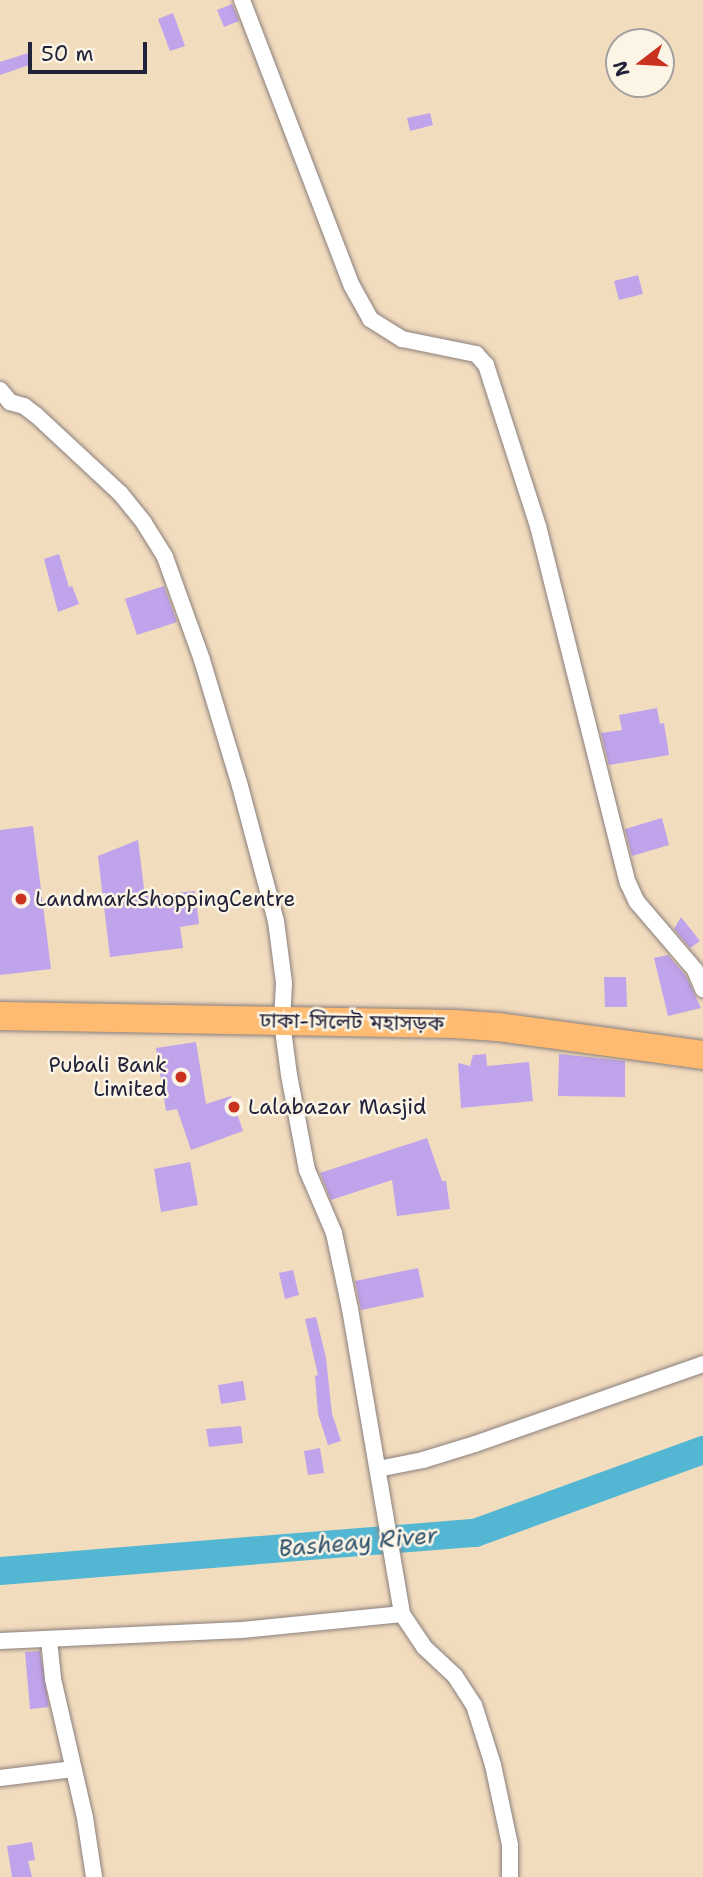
<!DOCTYPE html>
<meta charset="utf-8">
<style>
body{margin:0}
#map{position:relative;width:703px;height:1877px;overflow:hidden;background:#f2dcbe;font-family:"Shantell Sans","Noto Sans Bengali",sans-serif}
div>[style]{position:absolute}
.river>*{height:28px;margin:-14px;padding:0 14px;transform-origin:14px;border-radius:14px;background:#53b6d2}
.building>*{inset:0;background:#bfa3eb}
.roads{filter:drop-shadow(0 0 2px #8a7f7c) drop-shadow(0 0 2px #8a7f7c)}
.street>*{height:16px;margin:-8px;padding:0 8px;transform-origin:8px;border-radius:8px;background:#fff}
.highway>*{height:28px;margin:-14px;padding:0 14px;transform-origin:14px;border-radius:14px;background:#ffbb71}
.dots>*{width:19px;height:19px;translate:-50% -50%;box-sizing:border-box;border:4px solid #fcf5e5;border-radius:50%}
span{translate:-50% -50%;white-space:nowrap;text-align:center;line-height:1.15;-webkit-text-stroke:5px #fcf5e5;paint-order:stroke}
.poi-label{font-size:21px;color:#22223b}
.left{translate:0 -50%;text-align:left}
.right{translate:-100% -50%;text-align:right}
.street-label{font-size:21px;color:#22223b}
.water-label{font-size:23px;color:#335670;font-style:italic}
.north{position:absolute;left:605px;top:28px;width:70px;height:70px;box-sizing:border-box;background:#fcf5e5;border:2px solid #a5a1a1;border-radius:50%;rotate:253deg;font-size:19px;font-weight:700;line-height:28px;text-align:center;color:#22223b}
.north::after{content:'';display:block;margin:auto;width:24px;height:32px;background:#c8321e;clip-path:polygon(50% 0,100% 100%,50% 72%,0 100%)}
.scale{position:absolute;left:28px;top:42px;width:119px;height:32px;box-sizing:border-box;border:4px solid #22223b;border-top:0;padding-left:9px;font-size:21px;line-height:24px;white-space:nowrap;color:#22223b;-webkit-text-stroke:5px #fcf5e5;paint-order:stroke}
</style>
<div id="map">
<div class="river">
<div style="left:0;top:1571px;width:477px;rotate:-4.6deg"></div>
<div style="left:475px;top:1533px;width:243px;rotate:-20deg"></div>
</div>
<div class="building">
<div style="clip-path:polygon(232px 4px,239px 21px,224px 27px,217px 10px)"></div>
<div style="clip-path:polygon(173px 13px,185px 46px,170px 51px,158px 19px)"></div>
<div style="clip-path:polygon(28px 53px,32px 64px,0 75px,0 62px)"></div>
<div style="clip-path:polygon(430px 113px,433px 125px,410px 131px,407px 118px)"></div>
<div style="clip-path:polygon(638px 275px,643px 294px,619px 300px,614px 281px)"></div>
<div style="clip-path:polygon(59px 554px,69px 587px,72px 586px,79px 604px,58px 612px,44px 559px)"></div>
<div style="clip-path:polygon(164px 586px,177px 622px,137px 635px,125px 599px)"></div>
<div style="clip-path:polygon(657px 708px,660px 724px,664px 723px,669px 755px,609px 765px,601px 733px,622px 730px,619px 715px)"></div>
<div style="clip-path:polygon(662px 818px,669px 845px,632px 856px,625px 829px)"></div>
<div style="clip-path:polygon(33px 826px,51px 969px,0 975px,0 830px)"></div>
<div style="clip-path:polygon(138px 840px,145px 896px,195px 891px,199px 924px,180px 927px,183px 948px,110px 957px,98px 856px)"></div>
<div style="clip-path:polygon(681px 917px,700px 941px,690px 948px,674px 929px)"></div>
<div style="clip-path:polygon(668px 955px,686px 976px,701px 1008px,668px 1016px,654px 958px)"></div>
<div style="clip-path:polygon(604px 977px,626px 977px,627px 1007px,605px 1007px)"></div>
<div style="clip-path:polygon(196px 1042px,206px 1104px,231px 1096px,243px 1131px,191px 1150px,177px 1109px,166px 1111px,156px 1048px)"></div>
<div style="clip-path:polygon(486px 1054px,487px 1066px,529px 1062px,533px 1101px,461px 1108px,458px 1063px,470px 1066px,473px 1055px)"></div>
<div style="clip-path:polygon(559px 1054px,625px 1061px,625px 1097px,558px 1096px)"></div>
<div style="clip-path:polygon(427px 1138px,442px 1181px,446px 1181px,450px 1209px,397px 1216px,392px 1180px,331px 1200px,320px 1173px)"></div>
<div style="clip-path:polygon(190px 1162px,198px 1205px,161px 1212px,154px 1169px)"></div>
<div style="clip-path:polygon(418px 1268px,424px 1297px,361px 1310px,355px 1281px)"></div>
<div style="clip-path:polygon(293px 1270px,299px 1295px,285px 1299px,279px 1273px)"></div>
<div style="clip-path:polygon(316px 1317px,326px 1358px,332px 1414px,341px 1441px,328px 1445px,318px 1414px,315px 1376px,318px 1375px,305px 1319px)"></div>
<div style="clip-path:polygon(243px 1381px,246px 1400px,221px 1404px,218px 1385px)"></div>
<div style="clip-path:polygon(241px 1426px,243px 1443px,209px 1447px,206px 1429px)"></div>
<div style="clip-path:polygon(320px 1448px,324px 1473px,308px 1475px,304px 1451px)"></div>
<div style="clip-path:polygon(40px 1651px,49px 1707px,30px 1709px,25px 1652px)"></div>
<div style="clip-path:polygon(32px 1842px,35px 1860px,28px 1861px,32px 1877px,12px 1877px,7px 1846px)"></div>
</div>
<div class="roads">
<div class="street">
<div style="left:242px;top:0;width:306px;rotate:69deg"></div>
<div style="left:352px;top:286px;width:38px;rotate:61deg"></div>
<div style="left:370px;top:319px;width:38px;rotate:32deg"></div>
<div style="left:402px;top:339px;width:76px;rotate:11.5deg"></div>
<div style="left:476px;top:354px;width:15px;rotate:48deg"></div>
<div style="left:486px;top:365px;width:169px;rotate:72.1deg"></div>
<div style="left:538px;top:526px;width:368px;rotate:75.9deg"></div>
<div style="left:628px;top:883px;width:21px;rotate:65deg"></div>
<div style="left:637px;top:902px;width:89px;rotate:49.5deg"></div>
<div style="left:695px;top:970px;width:21px;rotate:67deg"></div>
<div style="left:0;top:390px;width:16px;rotate:50deg"></div>
<div style="left:10px;top:402px;width:15px;rotate:16deg"></div>
<div style="left:24px;top:406px;width:15px;rotate:37deg"></div>
<div style="left:36px;top:415px;width:115px;rotate:42.9deg"></div>
<div style="left:120px;top:493px;width:38px;rotate:51deg"></div>
<div style="left:144px;top:523px;width:40px;rotate:58deg"></div>
<div style="left:165px;top:557px;width:109px;rotate:70.2deg"></div>
<div style="left:202px;top:660px;width:132px;rotate:73.2deg"></div>
<div style="left:240px;top:786px;width:140px;rotate:75.1deg"></div>
<div style="left:276px;top:921px;width:63px;rotate:82.6deg"></div>
<div style="left:284px;top:983px;width:39px;rotate:93deg"></div>
<div style="left:282px;top:1022px;width:53px;rotate:82.5deg"></div>
<div style="left:289px;top:1075px;width:97px;rotate:79.3deg"></div>
<div style="left:307px;top:1170px;width:69px;rotate:66.8deg"></div>
<div style="left:334px;top:1233px;width:78px;rotate:78.1deg"></div>
<div style="left:350px;top:1309px;width:309px;rotate:80.3deg"></div>
<div style="left:402px;top:1614px;width:40px;rotate:56deg"></div>
<div style="left:424px;top:1647px;width:42px;rotate:43.1deg"></div>
<div style="left:455px;top:1676px;width:35px;rotate:57deg"></div>
<div style="left:474px;top:1705px;width:63px;rotate:72.4deg"></div>
<div style="left:493px;top:1765px;width:82px;rotate:78deg"></div>
<div style="left:510px;top:1845px;width:32px;rotate:90deg"></div>
<div style="left:378px;top:1469px;width:46px;rotate:-11.3deg"></div>
<div style="left:423px;top:1460px;width:54px;rotate:-17.1deg"></div>
<div style="left:475px;top:1444px;width:242px;rotate:-19.3deg"></div>
<div style="left:49px;top:1640px;width:39px;rotate:84deg"></div>
<div style="left:53px;top:1679px;width:143px;rotate:77deg"></div>
<div style="left:85px;top:1818px;width:60px;rotate:81.3deg"></div>
<div style="left:0;top:1641px;width:242px;rotate:-2.6deg"></div>
<div style="left:242px;top:1630px;width:161px;rotate:-5.7deg"></div>
<div style="left:0;top:1778px;width:74px;rotate:-7deg"></div>
</div>
<div class="highway">
<div style="left:0;top:1016px;width:454px;rotate:1deg"></div>
<div style="left:454px;top:1024px;width:44px;rotate:3.9deg"></div>
<div style="left:498px;top:1027px;width:207px;rotate:7.8deg"></div>
</div>
</div>
<div class="dots">
<div style="left:21px;top:899px;background:#c8321e"></div>
<div style="left:181px;top:1077px;background:#c8321e"></div>
<div style="left:234px;top:1107px;background:#c8321e"></div>
</div>
<div class="poi-label">
<span class="left" style="left:35px;top:899px">LandmarkShoppingCentre</span>
<span class="right" style="left:167px;top:1077px">Pubali Bank<br>Limited</span>
<span class="left" style="left:248px;top:1107px">Lalabazar Masjid</span>
</div>
<div class="street-label">
<span style="left:352px;top:1022px;rotate:1deg">ঢাকা-সিলেট মহাসড়ক</span>
</div>
<div class="water-label">
<span style="left:358px;top:1542px;rotate:-5deg">Basheay River</span>
</div>
<div class="north">N</div>
<div class="scale">50 m</div>
</div>
